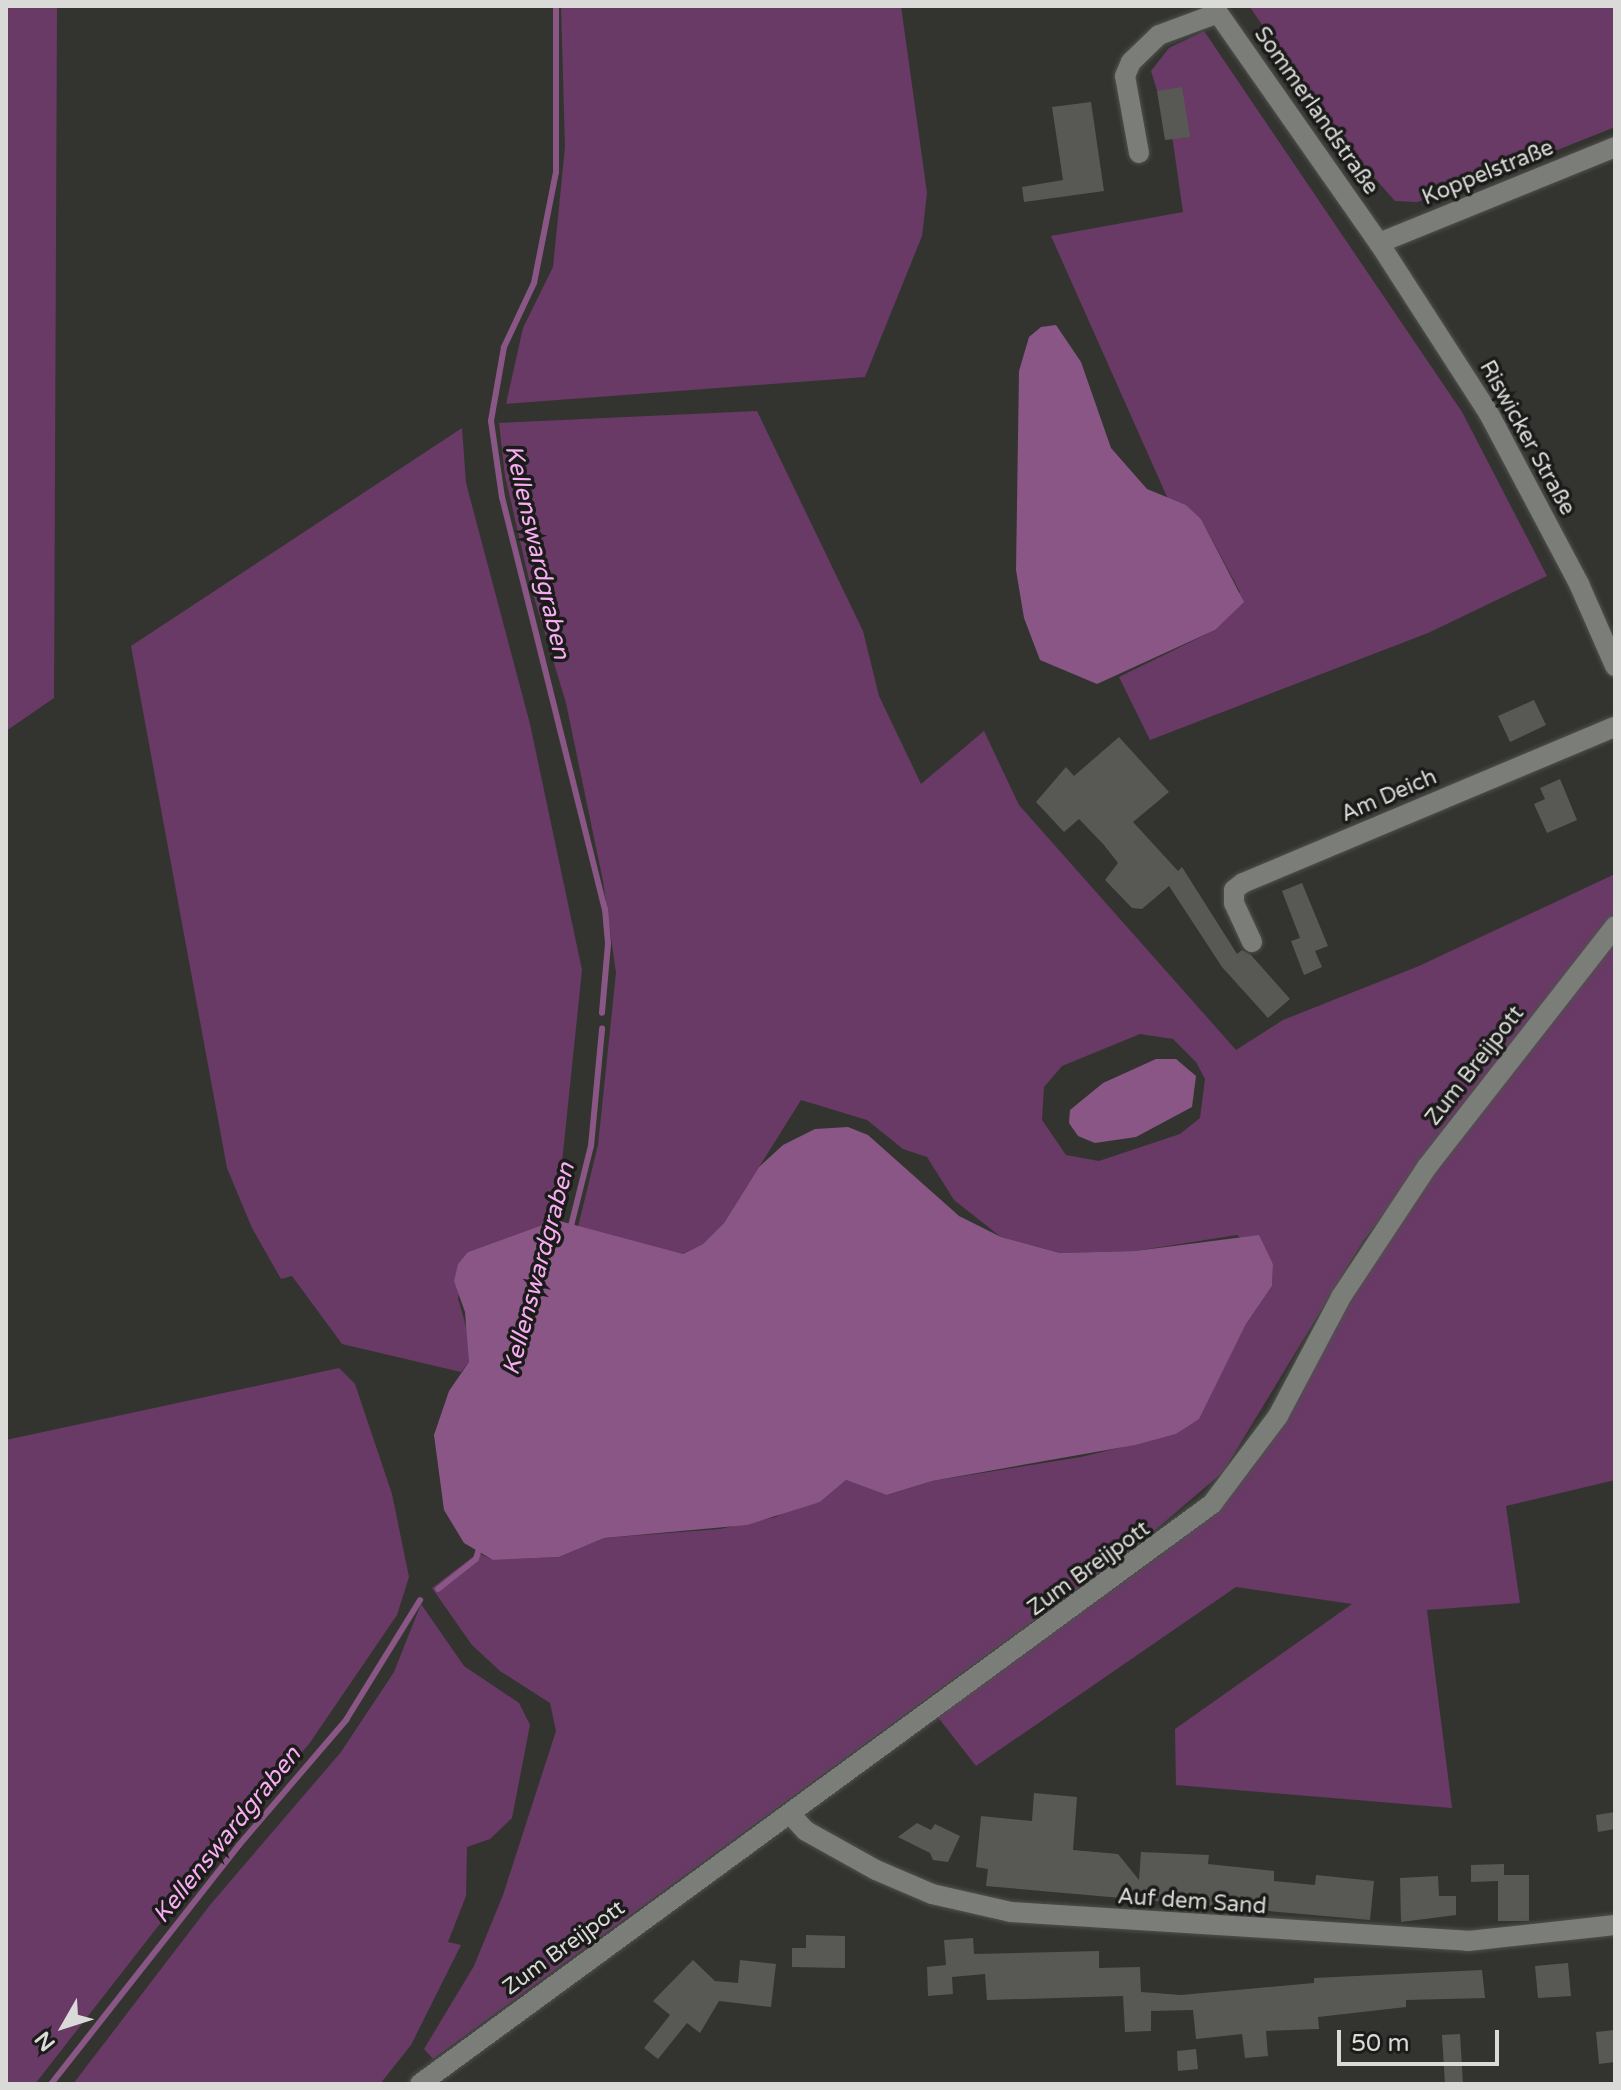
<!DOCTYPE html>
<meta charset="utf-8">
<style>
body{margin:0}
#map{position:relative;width:1621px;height:2090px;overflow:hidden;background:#333430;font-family:"Varela Round",sans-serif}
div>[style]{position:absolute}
.green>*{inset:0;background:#693a66}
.water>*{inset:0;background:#895686}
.stream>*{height:6px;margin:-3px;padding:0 3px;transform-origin:3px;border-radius:3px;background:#895686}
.building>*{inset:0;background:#585955}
.roads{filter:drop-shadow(0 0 2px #50504e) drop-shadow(0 0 2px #50504e)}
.minor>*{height:20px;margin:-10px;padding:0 10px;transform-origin:10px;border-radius:10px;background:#7b7d78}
span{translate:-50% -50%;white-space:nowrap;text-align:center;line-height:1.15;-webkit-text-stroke:7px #1b1b1a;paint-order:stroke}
.street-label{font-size:22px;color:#dadad8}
.water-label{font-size:24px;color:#f8adf3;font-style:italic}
.frame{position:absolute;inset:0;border:8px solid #dadad8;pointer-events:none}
.north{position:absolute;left:24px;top:1986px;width:80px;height:80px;-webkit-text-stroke:6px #1b1b1a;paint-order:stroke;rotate:231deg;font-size:22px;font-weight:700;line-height:32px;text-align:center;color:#dadad8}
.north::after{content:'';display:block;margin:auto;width:28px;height:36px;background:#dadad8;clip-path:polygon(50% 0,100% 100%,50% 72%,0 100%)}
.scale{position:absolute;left:1337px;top:2030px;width:162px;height:36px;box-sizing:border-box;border:4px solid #dadad8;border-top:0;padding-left:10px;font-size:24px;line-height:28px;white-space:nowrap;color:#dadad8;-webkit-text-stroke:6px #1b1b1a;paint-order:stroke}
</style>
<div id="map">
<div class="green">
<div style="clip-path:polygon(6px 6px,57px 6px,54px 698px,6px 731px)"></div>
<div style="clip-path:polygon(561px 6px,901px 6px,927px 193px,922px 236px,865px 377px,506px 404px,523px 328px,553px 267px,565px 147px)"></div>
<div style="clip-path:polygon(1249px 6px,1615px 6px,1615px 127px,1449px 193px,1417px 202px,1395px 201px,1350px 150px)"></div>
<div style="clip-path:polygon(1204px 31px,1462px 412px,1547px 576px,1428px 633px,1150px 740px,1119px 677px,1215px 630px,1240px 592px,1201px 519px,1186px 505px,1168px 499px,1051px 236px,1183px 212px,1173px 142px,1151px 71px,1169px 48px)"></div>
<div style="clip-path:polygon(evenodd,757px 411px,863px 631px,879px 696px,921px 784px,984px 731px,1019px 805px,1236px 1050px,1283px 1020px,1419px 966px,1615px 874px,1615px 913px,1363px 1241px,1223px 1472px,1140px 1543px,433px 2059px,424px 2049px,474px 1966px,503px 1895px,556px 1731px,550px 1703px,500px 1671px,472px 1645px,432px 1588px,478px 1553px,493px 1560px,559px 1557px,604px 1538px,720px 1529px,776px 1517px,793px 1507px,820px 1502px,846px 1480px,888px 1495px,932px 1481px,1081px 1457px,1176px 1434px,1199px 1418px,1246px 1324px,1272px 1286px,1273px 1263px,1237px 1235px,1135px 1251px,1061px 1253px,1001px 1237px,954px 1200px,927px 1157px,903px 1149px,867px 1120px,801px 1100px,724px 1223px,703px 1244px,682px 1254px,578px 1227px,598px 1145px,616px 973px,603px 881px,566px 703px,530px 584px,505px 476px,499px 423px,757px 411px,1140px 1034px,1173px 1039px,1196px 1062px,1205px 1079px,1200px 1118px,1180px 1134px,1099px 1161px,1066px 1155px,1042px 1120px,1044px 1087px,1062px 1066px,1140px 1034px)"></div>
<div style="clip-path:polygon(462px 428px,466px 483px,530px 724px,582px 970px,556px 1220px,468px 1252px,458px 1298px,468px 1334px,469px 1362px,461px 1372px,342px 1344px,292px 1276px,281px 1279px,252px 1228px,227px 1168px,131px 646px)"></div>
<div style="clip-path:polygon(1615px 942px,1615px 1480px,1506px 1506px,1520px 1603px,1427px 1610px,1452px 1808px,1176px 1785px,1175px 1729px,1352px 1604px,1236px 1587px,976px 1766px,937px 1716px,1162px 1554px,1205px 1519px,1252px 1469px,1371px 1266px,1430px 1177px)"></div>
<div style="clip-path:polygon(339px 1368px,355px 1384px,392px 1494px,409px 1577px,397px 1615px,309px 1744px,212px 1857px,35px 2084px,6px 2084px,6px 1440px)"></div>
<div style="clip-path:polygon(421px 1604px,464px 1666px,519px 1703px,530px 1725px,512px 1818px,490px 1839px,467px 1847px,466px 1896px,448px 1942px,461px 1945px,411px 2045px,380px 2084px,73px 2084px,210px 1905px,341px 1752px,394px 1672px)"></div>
</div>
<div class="water">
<div style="clip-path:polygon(1056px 325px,1081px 362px,1111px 448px,1147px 489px,1186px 505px,1201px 519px,1244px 602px,1215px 630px,1097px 684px,1040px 660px,1024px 618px,1016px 570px,1019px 371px,1029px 337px,1041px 327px)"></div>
<div style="clip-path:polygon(1156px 1059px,1176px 1059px,1196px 1076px,1192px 1107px,1136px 1137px,1095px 1143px,1078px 1136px,1069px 1123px,1070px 1110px,1103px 1083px)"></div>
<div style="clip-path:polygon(848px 1127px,868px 1135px,959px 1216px,1001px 1237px,1060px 1253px,1135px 1251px,1259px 1235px,1273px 1264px,1272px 1286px,1246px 1324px,1199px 1419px,1176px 1434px,1135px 1445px,932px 1481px,887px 1495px,846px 1480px,820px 1502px,747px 1525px,604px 1538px,559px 1557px,493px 1560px,464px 1543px,444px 1510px,434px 1435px,449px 1391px,469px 1362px,465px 1312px,454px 1281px,458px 1264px,468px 1252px,556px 1220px,683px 1254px,703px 1244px,724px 1223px,759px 1167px,783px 1145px,815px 1129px)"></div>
</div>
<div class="stream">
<div style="left:556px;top:6px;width:166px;rotate:90deg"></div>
<div style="left:556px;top:172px;width:113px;rotate:101.2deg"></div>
<div style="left:534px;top:283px;width:71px;rotate:115.1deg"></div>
<div style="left:504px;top:347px;width:75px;rotate:100deg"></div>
<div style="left:491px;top:421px;width:77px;rotate:81.8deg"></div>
<div style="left:502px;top:497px;width:425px;rotate:76deg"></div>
<div style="left:605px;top:909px;width:35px;rotate:85deg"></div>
<div style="left:608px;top:944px;width:69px;rotate:95deg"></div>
<div style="left:570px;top:1230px;width:87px;rotate:-76deg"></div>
<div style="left:591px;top:1146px;width:118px;rotate:-84.6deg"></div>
<div style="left:438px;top:1589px;width:48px;rotate:-38.3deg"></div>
<div style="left:476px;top:1559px;width:15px;rotate:-74deg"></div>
<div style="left:51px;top:2084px;width:304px;rotate:-51.8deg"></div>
<div style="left:239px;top:1845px;width:165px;rotate:-49.4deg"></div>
<div style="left:346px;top:1720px;width:141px;rotate:-58.3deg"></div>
</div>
<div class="building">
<div style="clip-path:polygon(1182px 87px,1190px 137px,1165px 140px,1157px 91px)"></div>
<div style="clip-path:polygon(1091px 102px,1104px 191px,1024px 202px,1022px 187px,1063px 180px,1052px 107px)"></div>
<div style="clip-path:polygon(1534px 700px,1546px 725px,1510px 742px,1498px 716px)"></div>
<div style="clip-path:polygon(1119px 737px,1169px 792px,1133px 822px,1178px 871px,1182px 867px,1237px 954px,1242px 950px,1251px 955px,1290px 999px,1268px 1018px,1222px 967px,1169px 886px,1142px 909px,1132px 908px,1105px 880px,1118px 863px,1104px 845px,1079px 819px,1064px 832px,1036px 802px,1066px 767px,1074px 776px)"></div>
<div style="clip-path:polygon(1560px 779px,1577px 820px,1547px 833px,1534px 804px,1545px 799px,1540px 788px)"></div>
<div style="clip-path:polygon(1302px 883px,1328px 946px,1315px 951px,1322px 967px,1304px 975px,1291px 941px,1300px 938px,1282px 891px)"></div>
<div style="clip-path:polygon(1034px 1793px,1077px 1797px,1073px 1850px,1118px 1854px,1139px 1880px,1141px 1852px,1209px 1855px,1208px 1864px,1274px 1871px,1274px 1881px,1315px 1885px,1316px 1875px,1374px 1881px,1370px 1920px,986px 1886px,988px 1869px,976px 1867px,981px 1816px,1032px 1821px)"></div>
<div style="clip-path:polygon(1615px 1812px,1615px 1829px,1598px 1832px,1596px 1815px)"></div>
<div style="clip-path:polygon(917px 1823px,931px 1830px,935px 1824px,960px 1836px,948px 1862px,933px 1860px,930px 1853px,898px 1837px)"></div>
<div style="clip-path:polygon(1504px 1864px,1504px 1875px,1529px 1875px,1529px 1921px,1498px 1921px,1498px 1881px,1471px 1882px,1471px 1865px)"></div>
<div style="clip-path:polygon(1438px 1876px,1439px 1896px,1456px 1896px,1456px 1915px,1401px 1922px,1400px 1878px)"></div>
<div style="clip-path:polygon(806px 1935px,845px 1936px,845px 1968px,792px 1967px,792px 1948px,806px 1948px)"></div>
<div style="clip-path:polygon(973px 1938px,974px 1954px,1099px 1951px,1099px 1968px,1140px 1967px,1141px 1992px,1181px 1995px,1314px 1983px,1314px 1978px,1482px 1970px,1485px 1998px,1406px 2000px,1406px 2007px,1318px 2017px,1319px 2029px,1266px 2031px,1268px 2056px,1245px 2058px,1242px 2034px,1196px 2039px,1193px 2010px,1151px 2011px,1151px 2031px,1125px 2032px,1123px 1996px,987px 2000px,985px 1974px,952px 1977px,953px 1994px,928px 1996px,927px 1967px,946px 1965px,944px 1940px)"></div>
<div style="clip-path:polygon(693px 1960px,715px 1981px,738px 1983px,740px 1960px,776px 1964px,771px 2007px,719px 2001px,700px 2033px,687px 2023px,658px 2059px,644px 2048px,670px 2015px,653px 2001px)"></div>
<div style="clip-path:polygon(1568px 1963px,1571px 1996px,1538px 1998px,1535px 1966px)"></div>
<div style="clip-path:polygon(1615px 2030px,1615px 2062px,1599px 2064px,1596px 2032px)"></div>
<div style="clip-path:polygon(1460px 2034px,1463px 2084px,1445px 2084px,1442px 2035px)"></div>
<div style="clip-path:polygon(1196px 2049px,1198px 2069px,1178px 2071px,1177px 2051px)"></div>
</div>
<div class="roads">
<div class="minor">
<div style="left:1213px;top:6px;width:289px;rotate:55deg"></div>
<div style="left:1379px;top:243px;width:201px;rotate:57.2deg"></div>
<div style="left:1488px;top:412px;width:195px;rotate:62.1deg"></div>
<div style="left:1579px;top:584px;width:90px;rotate:66.3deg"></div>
<div style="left:1139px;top:153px;width:78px;rotate:-100.3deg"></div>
<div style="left:1125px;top:76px;width:15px;rotate:-67deg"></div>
<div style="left:1131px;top:62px;width:39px;rotate:-44deg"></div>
<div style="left:1159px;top:35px;width:63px;rotate:-20.4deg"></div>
<div style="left:1379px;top:243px;width:255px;rotate:-22.1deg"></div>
<div style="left:1252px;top:942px;width:43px;rotate:-114.8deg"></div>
<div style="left:1234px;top:903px;width:13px;rotate:-90deg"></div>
<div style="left:1234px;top:890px;width:11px;rotate:-38deg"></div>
<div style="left:1243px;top:883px;width:403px;rotate:-22.8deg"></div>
<div style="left:790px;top:1814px;width:23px;rotate:47deg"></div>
<div style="left:806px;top:1831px;width:80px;rotate:29.1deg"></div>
<div style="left:876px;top:1870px;width:61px;rotate:23.2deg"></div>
<div style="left:932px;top:1894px;width:81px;rotate:12.8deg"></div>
<div style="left:1011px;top:1912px;width:458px;rotate:3.6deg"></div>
<div style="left:1468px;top:1941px;width:148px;rotate:-6.2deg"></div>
<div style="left:420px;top:2084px;width:982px;rotate:-36.22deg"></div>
<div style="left:1212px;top:1504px;width:110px;rotate:-53.1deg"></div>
<div style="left:1278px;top:1416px;width:135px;rotate:-62.1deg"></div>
<div style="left:1341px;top:1297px;width:156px;rotate:-56.5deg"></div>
<div style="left:1427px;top:1167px;width:306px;rotate:-52deg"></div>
</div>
</div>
<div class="street-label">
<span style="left:1316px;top:111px;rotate:55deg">Sommerlandstraße</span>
<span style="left:1488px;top:173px;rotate:-22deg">Koppelstraße</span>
<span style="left:1527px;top:438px;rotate:61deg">Riswicker Straße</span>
<span style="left:1389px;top:796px;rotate:-23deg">Am Deich</span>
<span style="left:1475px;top:1066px;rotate:-52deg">Zum Breijpott</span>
<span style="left:1089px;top:1569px;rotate:-36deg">Zum Breijpott</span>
<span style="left:1192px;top:1902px;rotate:4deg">Auf dem Sand</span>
<span style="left:564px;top:1948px;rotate:-36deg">Zum Breijpott</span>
</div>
<div class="water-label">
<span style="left:537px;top:552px;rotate:77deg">Kellenswardgraben</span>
<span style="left:539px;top:1269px;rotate:-75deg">Kellenswardgraben</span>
<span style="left:227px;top:1835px;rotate:-51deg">Kellenswardgraben</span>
</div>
<div class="frame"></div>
<div class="north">N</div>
<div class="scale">50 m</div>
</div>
